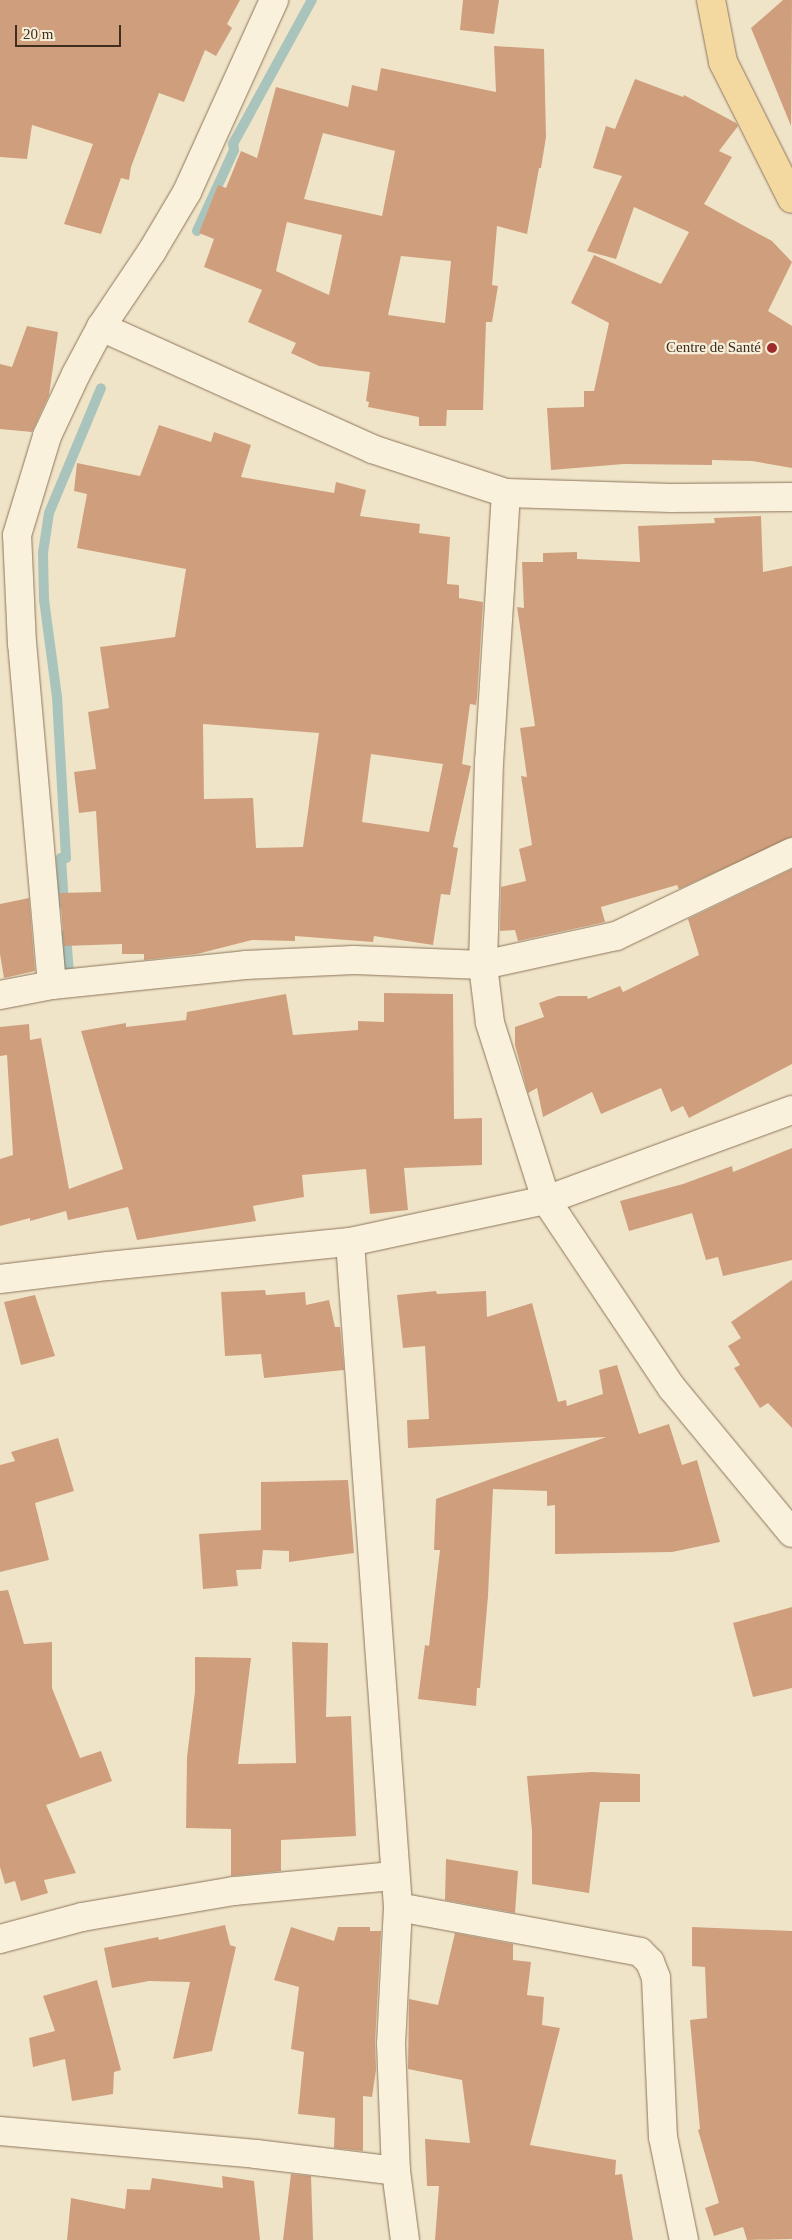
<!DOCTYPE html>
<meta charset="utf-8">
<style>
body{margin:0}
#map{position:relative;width:792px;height:2240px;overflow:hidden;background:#f0e4c8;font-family:Georgia,serif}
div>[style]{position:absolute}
.stream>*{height:10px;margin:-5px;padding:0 5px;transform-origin:5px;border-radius:5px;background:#a9c4bc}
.building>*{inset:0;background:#cf9f7d}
.roads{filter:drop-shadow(0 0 1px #8d765c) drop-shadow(0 0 1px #8d765c)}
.minor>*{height:28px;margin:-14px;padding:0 14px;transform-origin:14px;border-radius:14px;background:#faf1dc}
.major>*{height:28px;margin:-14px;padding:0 14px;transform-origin:14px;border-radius:14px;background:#f3d9a0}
.dots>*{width:14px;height:14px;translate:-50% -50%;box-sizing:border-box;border:2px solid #f7eed8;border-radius:50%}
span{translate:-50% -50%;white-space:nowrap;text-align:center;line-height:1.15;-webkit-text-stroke:4.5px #f7eed8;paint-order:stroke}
.poi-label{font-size:15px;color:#3d2e20}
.right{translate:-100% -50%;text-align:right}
.scale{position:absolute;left:15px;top:25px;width:106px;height:22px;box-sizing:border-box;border:2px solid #3d2e20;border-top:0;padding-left:6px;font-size:15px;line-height:18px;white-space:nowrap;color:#3d2e20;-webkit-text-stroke:4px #f7eed8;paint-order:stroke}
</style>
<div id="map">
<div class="stream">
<div style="left:197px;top:231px;width:89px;rotate:-65.4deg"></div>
<div style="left:234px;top:150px;width:6px;rotate:-99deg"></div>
<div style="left:233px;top:144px;width:164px;rotate:-61.3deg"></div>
<div style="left:64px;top:905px;width:47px;rotate:-93.7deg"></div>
<div style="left:61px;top:858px;width:5px"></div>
<div style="left:66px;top:858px;width:124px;rotate:-93.2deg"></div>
<div style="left:59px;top:734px;width:37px;rotate:-93deg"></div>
<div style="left:57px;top:697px;width:98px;rotate:-97.6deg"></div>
<div style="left:44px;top:600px;width:47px;rotate:-91.2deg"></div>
<div style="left:43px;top:553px;width:40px;rotate:-81.5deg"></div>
<div style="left:49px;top:513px;width:135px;rotate:-67.4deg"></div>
<div style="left:66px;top:934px;width:40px;rotate:85.7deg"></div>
<div style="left:69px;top:974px;width:8px;rotate:-7deg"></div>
</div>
<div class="building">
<div style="clip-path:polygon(0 0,240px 0,227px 24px,232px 28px,216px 56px,205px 50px,184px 102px,159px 93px,131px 167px,129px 180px,121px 178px,101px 234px,64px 224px,93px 144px,32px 125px,27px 159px,0 157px)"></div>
<div style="clip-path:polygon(463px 0,499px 0,494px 34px,460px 30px)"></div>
<div style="clip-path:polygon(783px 0,792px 0,791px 126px,751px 28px)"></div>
<div style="clip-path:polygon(evenodd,494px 46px,544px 49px,546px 137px,541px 168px,539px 168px,527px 234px,497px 226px,492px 285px,498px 286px,492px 322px,486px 322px,483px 410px,447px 410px,446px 426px,419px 426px,419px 417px,368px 407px,369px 402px,366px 401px,370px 372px,319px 366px,291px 353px,296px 343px,248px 322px,262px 290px,204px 267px,214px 239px,199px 233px,218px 185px,226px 188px,241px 151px,257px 158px,276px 87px,348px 107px,352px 85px,377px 91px,381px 68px,496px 92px,494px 46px,323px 133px,395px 151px,382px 216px,304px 199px,323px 133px,494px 46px,287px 222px,342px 235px,329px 295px,276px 271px,287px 222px,494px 46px,401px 256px,451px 261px,445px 323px,388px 315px,401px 256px)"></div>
<div style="clip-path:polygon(635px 79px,683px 97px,684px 95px,736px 123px,738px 126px,719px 151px,732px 157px,704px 204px,772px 241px,792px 262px,768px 311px,792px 326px,792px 468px,752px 461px,712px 460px,712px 465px,624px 464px,551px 470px,547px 408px,584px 407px,584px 391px,594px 391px,609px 323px,571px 303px,594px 255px,661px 284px,689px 232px,634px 207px,616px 259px,587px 251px,622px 176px,593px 168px,606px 126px,615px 129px)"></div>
<div style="clip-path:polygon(27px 326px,58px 332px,49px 395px,32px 432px,0 429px,0 364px,12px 367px)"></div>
<div style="clip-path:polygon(evenodd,159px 425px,211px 442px,214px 432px,251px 445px,241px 477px,334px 493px,336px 482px,366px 490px,360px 516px,420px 524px,419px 533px,450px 537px,447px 584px,459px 585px,459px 598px,483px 602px,477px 697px,476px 705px,470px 704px,462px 764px,471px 766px,453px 847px,458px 848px,450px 895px,441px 894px,433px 945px,374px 936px,373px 942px,295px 936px,295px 941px,252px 940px,197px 954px,144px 960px,144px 954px,122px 954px,122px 944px,64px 946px,60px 893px,101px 892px,96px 811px,79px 813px,74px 772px,96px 769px,88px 712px,109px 708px,100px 647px,175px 637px,186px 569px,77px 548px,87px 494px,74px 491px,77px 463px,140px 476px,159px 425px,203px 724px,319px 733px,303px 847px,256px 848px,253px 798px,204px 799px,203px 724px,159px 425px,371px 754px,443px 764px,429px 832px,362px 822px,371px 754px)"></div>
<div style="clip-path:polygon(761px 516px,763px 572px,792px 566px,792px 837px,679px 889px,677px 885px,601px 907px,605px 922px,518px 941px,515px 930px,500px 931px,501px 887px,526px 881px,519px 849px,532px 845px,521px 776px,527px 777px,520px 728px,535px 726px,517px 607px,524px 608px,522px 562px,543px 562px,543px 553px,577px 552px,577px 559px,640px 562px,638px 526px,715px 523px,714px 518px)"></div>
<div style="clip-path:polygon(792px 869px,792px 1064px,689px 1118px,683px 1106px,671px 1112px,661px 1088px,601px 1114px,592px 1092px,543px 1117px,537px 1088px,528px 1093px,515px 1045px,515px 1027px,544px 1017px,539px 1003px,558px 996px,587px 996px,588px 999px,620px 986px,623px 992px,699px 955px,688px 919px)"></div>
<div style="clip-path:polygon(29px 898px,35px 971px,4px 978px,0 954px,0 904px)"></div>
<div style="clip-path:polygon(384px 993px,453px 994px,454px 1119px,482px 1118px,482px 1165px,404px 1168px,408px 1210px,370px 1214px,366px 1169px,302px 1175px,304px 1197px,253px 1206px,256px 1221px,137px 1240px,128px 1207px,68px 1220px,66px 1211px,30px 1221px,30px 1218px,0 1226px,0 1159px,13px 1155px,7px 1055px,0 1056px,0 1027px,29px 1024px,30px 1040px,41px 1038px,69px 1189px,123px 1169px,81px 1031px,126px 1023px,126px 1027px,186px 1020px,187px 1012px,286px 994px,293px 1035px,358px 1030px,358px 1021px,384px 1022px)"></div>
<div style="clip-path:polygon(792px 1148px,792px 1260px,723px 1276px,718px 1257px,706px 1260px,692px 1213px,629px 1231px,620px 1201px,683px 1184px,732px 1166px,733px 1172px)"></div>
<div style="clip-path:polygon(792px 1280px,792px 1428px,768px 1403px,760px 1408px,734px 1368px,740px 1365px,728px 1346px,741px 1338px,731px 1322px)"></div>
<div style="clip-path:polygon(265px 1290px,266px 1295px,305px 1292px,306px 1305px,329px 1300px,335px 1327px,340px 1327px,344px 1370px,264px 1378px,261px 1354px,225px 1356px,221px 1292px)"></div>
<div style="clip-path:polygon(436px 1291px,437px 1294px,486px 1291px,487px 1317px,532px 1303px,558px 1402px,566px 1400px,567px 1406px,603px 1394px,599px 1370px,617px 1365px,639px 1434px,669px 1424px,682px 1465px,697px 1460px,720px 1542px,672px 1552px,555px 1554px,555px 1505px,547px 1506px,547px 1491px,493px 1489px,488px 1596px,480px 1688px,477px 1688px,476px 1706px,418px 1699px,425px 1645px,429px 1646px,440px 1550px,434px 1550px,436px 1499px,606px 1437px,408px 1448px,407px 1420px,429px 1419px,425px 1346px,403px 1348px,397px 1295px)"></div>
<div style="clip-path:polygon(35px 1295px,55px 1356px,21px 1365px,4px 1302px)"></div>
<div style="clip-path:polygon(58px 1438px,74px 1491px,35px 1503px,49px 1560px,0 1572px,0 1465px,15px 1461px,11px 1452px)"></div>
<div style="clip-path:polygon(348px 1480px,354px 1553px,289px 1562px,289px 1551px,263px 1550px,261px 1569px,236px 1570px,238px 1586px,203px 1589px,199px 1534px,261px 1530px,261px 1482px)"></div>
<div style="clip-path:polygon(8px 1590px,24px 1644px,52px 1642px,52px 1688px,80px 1758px,101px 1751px,112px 1781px,46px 1805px,76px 1873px,44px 1880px,48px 1893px,21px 1901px,15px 1881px,5px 1884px,0 1867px,0 1591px)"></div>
<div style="clip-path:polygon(792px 1607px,792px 1688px,753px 1697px,733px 1623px)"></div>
<div style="clip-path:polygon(292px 1642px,328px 1643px,326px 1717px,351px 1716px,356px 1836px,281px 1840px,281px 1871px,231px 1876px,231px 1829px,186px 1828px,187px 1757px,195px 1692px,195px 1657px,251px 1658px,238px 1764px,296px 1763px)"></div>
<div style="clip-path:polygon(592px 1772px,640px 1774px,640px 1802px,600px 1802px,589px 1893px,532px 1884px,532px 1831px,527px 1776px)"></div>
<div style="clip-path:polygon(446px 1859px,518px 1871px,515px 1913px,445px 1900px)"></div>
<div style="clip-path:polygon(225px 1925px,230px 1945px,236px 1947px,212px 2051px,173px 2059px,190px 1982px,149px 1981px,112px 1988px,104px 1948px,158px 1937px,159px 1940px)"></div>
<div style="clip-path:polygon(291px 1927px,334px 1941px,338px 1927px,370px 1927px,370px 1931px,381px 1931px,375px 2042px,376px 2070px,372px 2097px,363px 2096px,363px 2151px,334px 2148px,335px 2118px,298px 2114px,304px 2052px,291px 2049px,299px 1987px,274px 1980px)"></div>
<div style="clip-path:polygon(692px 1927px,792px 1931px,792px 2239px,747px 2240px,743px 2227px,714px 2236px,705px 2208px,719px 2203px,698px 2130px,700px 2129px,690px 2020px,707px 2018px,705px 1967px,692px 1966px)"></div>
<div style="clip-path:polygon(455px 1933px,513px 1944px,513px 1960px,531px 1962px,527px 1995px,544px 1997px,542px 2025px,560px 2028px,530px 2145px,616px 2160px,615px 2175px,622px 2174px,633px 2240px,435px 2240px,439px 2186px,427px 2186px,425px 2139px,470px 2143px,462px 2080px,408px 2069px,409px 1999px,438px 2005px)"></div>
<div style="clip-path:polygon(97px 1980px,121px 2070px,114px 2072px,113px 2094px,72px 2101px,65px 2059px,33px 2067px,29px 2038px,55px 2031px,43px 1996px)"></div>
<div style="clip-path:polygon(291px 2174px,311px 2176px,313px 2240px,283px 2240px)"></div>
<div style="clip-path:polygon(222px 2176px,254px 2181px,260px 2240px,67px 2240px,71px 2198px,125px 2209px,127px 2189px,150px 2190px,152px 2178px,223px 2188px)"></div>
</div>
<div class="roads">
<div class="minor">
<div style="left:101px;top:327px;width:297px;rotate:24.2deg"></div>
<div style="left:372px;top:449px;width:141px;rotate:18.2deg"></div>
<div style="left:506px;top:493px;width:165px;rotate:1.7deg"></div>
<div style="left:671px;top:498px;width:121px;rotate:-0.5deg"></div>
<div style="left:506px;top:493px;width:269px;rotate:93.6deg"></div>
<div style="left:489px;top:761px;width:204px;rotate:91.7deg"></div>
<div style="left:483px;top:965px;width:58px;rotate:83.1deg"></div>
<div style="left:490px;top:1023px;width:186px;rotate:72.4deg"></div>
<div style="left:546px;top:1200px;width:226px;rotate:56.2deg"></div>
<div style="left:672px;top:1388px;width:188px;rotate:50.4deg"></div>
<div style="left:52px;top:985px;width:342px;rotate:-95deg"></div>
<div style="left:22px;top:644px;width:109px;rotate:-92.6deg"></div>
<div style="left:17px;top:535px;width:103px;rotate:-73.1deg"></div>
<div style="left:47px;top:436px;width:68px;rotate:-64.9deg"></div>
<div style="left:76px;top:374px;width:53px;rotate:-62deg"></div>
<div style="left:101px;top:327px;width:92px;rotate:-56.1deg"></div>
<div style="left:152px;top:251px;width:69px;rotate:-59.3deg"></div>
<div style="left:187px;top:192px;width:211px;rotate:-65.6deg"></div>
<div style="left:0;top:995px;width:53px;rotate:-10.9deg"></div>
<div style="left:52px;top:985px;width:194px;rotate:-5.9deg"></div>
<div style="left:245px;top:965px;width:109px;rotate:-2.6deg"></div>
<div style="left:354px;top:960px;width:129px;rotate:2.2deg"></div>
<div style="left:483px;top:965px;width:136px;rotate:-12.3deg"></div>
<div style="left:616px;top:936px;width:195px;rotate:-25.5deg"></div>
<div style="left:350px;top:1242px;width:667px;rotate:85.87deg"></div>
<div style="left:398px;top:1907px;width:136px;rotate:92.9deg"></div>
<div style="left:391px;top:2043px;width:128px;rotate:87.8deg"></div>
<div style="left:396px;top:2171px;width:70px;rotate:82.6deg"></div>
<div style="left:0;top:1279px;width:109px;rotate:-6.9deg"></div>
<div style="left:108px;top:1266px;width:243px;rotate:-5.7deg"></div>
<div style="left:350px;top:1242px;width:200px;rotate:-12.1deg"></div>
<div style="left:546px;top:1200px;width:262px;rotate:-20.1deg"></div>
<div style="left:398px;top:1907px;width:246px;rotate:10.5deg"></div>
<div style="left:640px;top:1952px;width:14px;rotate:45deg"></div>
<div style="left:650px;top:1962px;width:17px;rotate:69deg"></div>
<div style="left:656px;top:1978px;width:159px;rotate:87.5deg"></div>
<div style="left:663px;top:2137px;width:105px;rotate:78.5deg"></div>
<div style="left:0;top:1939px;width:85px;rotate:-15deg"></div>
<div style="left:82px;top:1917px;width:154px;rotate:-9.7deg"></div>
<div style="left:234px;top:1891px;width:161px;rotate:-5.4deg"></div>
<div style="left:0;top:2131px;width:257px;rotate:5.1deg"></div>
<div style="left:256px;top:2154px;width:141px;rotate:6.9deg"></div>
</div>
<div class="major">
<div style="left:711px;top:0;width:63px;rotate:79deg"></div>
<div style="left:723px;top:62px;width:153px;rotate:63.3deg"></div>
</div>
</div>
<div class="dots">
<div style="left:772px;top:348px;background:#9e2a2b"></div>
</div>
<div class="poi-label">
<span class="right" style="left:761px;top:348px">Centre de Santé</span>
</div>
<div class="scale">20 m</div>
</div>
